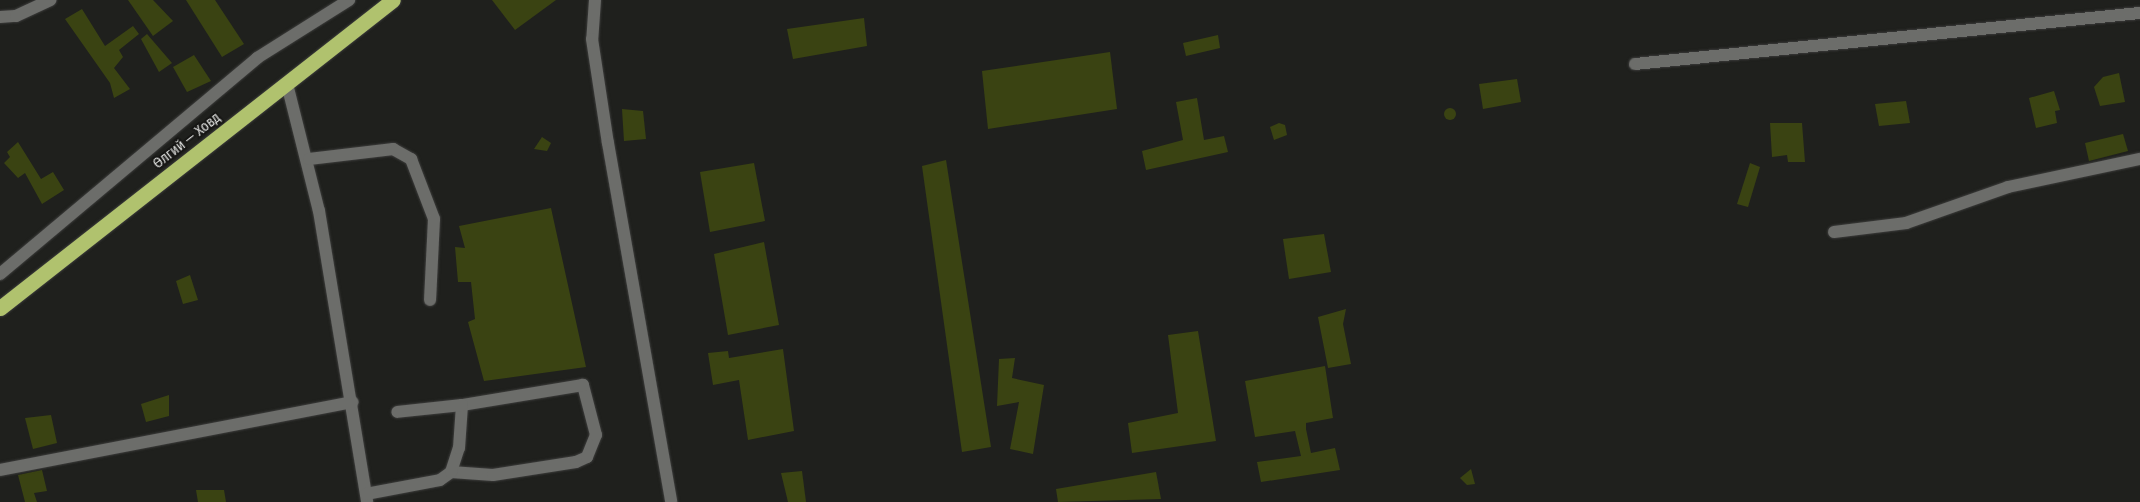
<!DOCTYPE html>
<meta charset="utf-8">
<style>
body{margin:0}
#map{position:relative;width:2140px;height:502px;overflow:hidden;background:#1f201d;font-family:"Fira Sans Condensed",sans-serif}
div>[style]{position:absolute}
.building>*{inset:0;background:#3a4312}
.round{border-radius:50%}
.roads{filter:drop-shadow(0 0 1px #3d3d3c) drop-shadow(0 0 1px #3d3d3c)}
.minor>*{height:12px;margin:-6px;padding:0 6px;transform-origin:6px;border-radius:6px;background:#6c6d6a}
.highway>*{height:15px;margin:-7.5px;padding:0 7.5px;transform-origin:7.5px;border-radius:7.5px;background:#b0c26e}
span{translate:-50% -50%;white-space:nowrap;text-align:center;line-height:1.15;-webkit-text-stroke:4px #161614;paint-order:stroke}
.street-label{font-size:14px;color:#e0e1df}
</style>
<div id="map">
<div class="building">
<div style="clip-path:polygon(128px 0,153px 0,173px 21px,153px 36px)"></div>
<div style="clip-path:polygon(186px 0,215px 0,244px 44px,222px 57px)"></div>
<div style="clip-path:polygon(492px 0,556px 0,515px 30px)"></div>
<div style="clip-path:polygon(82px 9px,105px 46px,133px 26px,139px 34px,119px 50px,123px 57px,114px 68px,130px 89px,114px 98px,110px 83px,65px 19px)"></div>
<div style="clip-path:polygon(864px 18px,867px 46px,793px 59px,787px 29px)"></div>
<div style="clip-path:polygon(147px 34px,172px 63px,159px 72px,141px 39px)"></div>
<div style="clip-path:polygon(1218px 35px,1220px 48px,1186px 56px,1183px 43px)"></div>
<div style="clip-path:polygon(1110px 52px,1117px 109px,988px 129px,982px 71px)"></div>
<div style="clip-path:polygon(194px 55px,211px 81px,187px 92px,173px 67px)"></div>
<div style="clip-path:polygon(2119px 73px,2125px 102px,2100px 106px,2094px 87px,2103px 77px)"></div>
<div style="clip-path:polygon(1517px 79px,1521px 102px,1483px 109px,1479px 84px)"></div>
<div style="clip-path:polygon(2054px 91px,2060px 110px,2055px 111px,2057px 123px,2036px 128px,2029px 98px)"></div>
<div style="clip-path:polygon(1197px 98px,1204px 140px,1224px 136px,1228px 152px,1146px 170px,1142px 151px,1183px 140px,1176px 102px)"></div>
<div style="clip-path:polygon(1906px 101px,1910px 123px,1879px 126px,1875px 104px)"></div>
<div class="round" style="left:1444px;top:108px;width:12px;height:12px"></div>
<div style="clip-path:polygon(622px 109px,643px 111px,646px 139px,624px 141px)"></div>
<div style="clip-path:polygon(1279px 123px,1285px 125px,1287px 135px,1274px 140px,1270px 127px)"></div>
<div style="clip-path:polygon(1770px 123px,1802px 123px,1805px 162px,1788px 162px,1787px 155px,1772px 157px)"></div>
<div style="clip-path:polygon(2123px 134px,2128px 151px,2089px 161px,2085px 143px)"></div>
<div style="clip-path:polygon(542px 137px,551px 143px,547px 151px,534px 149px)"></div>
<div style="clip-path:polygon(18px 142px,41px 179px,53px 172px,64px 190px,42px 204px,25px 173px,18px 178px,4px 163px,10px 157px,7px 152px)"></div>
<div style="clip-path:polygon(946px 160px,991px 447px,962px 452px,922px 166px)"></div>
<div style="clip-path:polygon(754px 163px,765px 221px,710px 232px,700px 172px)"></div>
<div style="clip-path:polygon(1750px 163px,1760px 167px,1748px 207px,1737px 204px)"></div>
<div style="clip-path:polygon(551px 208px,586px 367px,484px 381px,468px 322px,475px 319px,471px 282px,458px 282px,455px 247px,465px 248px,459px 226px)"></div>
<div style="clip-path:polygon(1324px 234px,1331px 272px,1289px 279px,1283px 239px)"></div>
<div style="clip-path:polygon(764px 242px,779px 325px,728px 335px,714px 254px)"></div>
<div style="clip-path:polygon(190px 275px,198px 300px,183px 304px,176px 281px)"></div>
<div style="clip-path:polygon(1346px 309px,1343px 324px,1351px 364px,1328px 368px,1318px 317px)"></div>
<div style="clip-path:polygon(1198px 331px,1216px 441px,1132px 453px,1128px 423px,1178px 413px,1168px 335px)"></div>
<div style="clip-path:polygon(783px 349px,794px 431px,748px 440px,739px 380px,713px 385px,708px 353px,728px 351px,729px 358px)"></div>
<div style="clip-path:polygon(1015px 358px,1012px 378px,1044px 385px,1033px 454px,1010px 449px,1019px 402px,997px 406px,999px 359px)"></div>
<div style="clip-path:polygon(1325px 366px,1333px 418px,1306px 423px,1306px 429px,1311px 453px,1335px 448px,1340px 470px,1261px 482px,1257px 462px,1301px 456px,1295px 431px,1255px 437px,1245px 381px)"></div>
<div style="clip-path:polygon(169px 395px,169px 416px,146px 422px,141px 404px)"></div>
<div style="clip-path:polygon(51px 415px,57px 443px,33px 449px,25px 418px)"></div>
<div style="clip-path:polygon(1471px 469px,1475px 484px,1467px 485px,1460px 478px)"></div>
<div style="clip-path:polygon(42px 470px,47px 491px,34px 493px,37px 502px,25px 502px,18px 475px)"></div>
<div style="clip-path:polygon(802px 471px,806px 502px,788px 502px,781px 473px)"></div>
<div style="clip-path:polygon(1156px 472px,1161px 499px,1058px 502px,1056px 489px)"></div>
<div style="clip-path:polygon(196px 490px,224px 490px,226px 502px,198px 502px)"></div>
</div>
<div class="roads">
<div class="minor">
<div style="left:595px;top:0;width:39px;rotate:94deg"></div>
<div style="left:592px;top:39px;width:105px;rotate:81.3deg"></div>
<div style="left:608px;top:143px;width:364px;rotate:80deg"></div>
<div style="left:0;top:17px;width:16px;rotate:-4deg"></div>
<div style="left:16px;top:16px;width:38px;rotate:-25deg"></div>
<div style="left:1635px;top:64px;width:508px;rotate:-5.77deg"></div>
<div style="left:287px;top:84px;width:131px;rotate:75.9deg"></div>
<div style="left:319px;top:211px;width:295px;rotate:80.6deg"></div>
<div style="left:309px;top:159px;width:85px;rotate:-6.8deg"></div>
<div style="left:393px;top:149px;width:21px;rotate:29deg"></div>
<div style="left:411px;top:159px;width:64px;rotate:69deg"></div>
<div style="left:434px;top:219px;width:81px;rotate:92.8deg"></div>
<div style="left:1834px;top:232px;width:73px;rotate:-7.1deg"></div>
<div style="left:1906px;top:223px;width:108px;rotate:-19.4deg"></div>
<div style="left:2008px;top:187px;width:135px;rotate:-12deg"></div>
<div style="left:0;top:274px;width:336px;rotate:-40deg"></div>
<div style="left:257px;top:58px;width:109px;rotate:-32.2deg"></div>
<div style="left:0;top:470px;width:359px;rotate:-10.9deg"></div>
<div style="left:451px;top:472px;width:42px;rotate:4.1deg"></div>
<div style="left:493px;top:475px;width:84px;rotate:-8.9deg"></div>
<div style="left:576px;top:462px;width:12px;rotate:-24deg"></div>
<div style="left:587px;top:457px;width:24px;rotate:-68deg"></div>
<div style="left:596px;top:435px;width:52px;rotate:-104.6deg"></div>
<div style="left:583px;top:385px;width:123px;rotate:170.6deg"></div>
<div style="left:366px;top:494px;width:75px;rotate:-10.7deg"></div>
<div style="left:440px;top:480px;width:14px;rotate:-36deg"></div>
<div style="left:451px;top:472px;width:25px;rotate:-72deg"></div>
<div style="left:459px;top:448px;width:43px;rotate:-86deg"></div>
<div style="left:462px;top:405px;width:65px;rotate:173.9deg"></div>
</div>
<div class="highway">
<div style="left:0;top:308px;width:499px;rotate:-38.1deg"></div>
</div>
</div>
<div class="street-label">
<span style="left:187px;top:141px;rotate:-38deg">Өлгий — Ховд</span>
</div>
</div>
